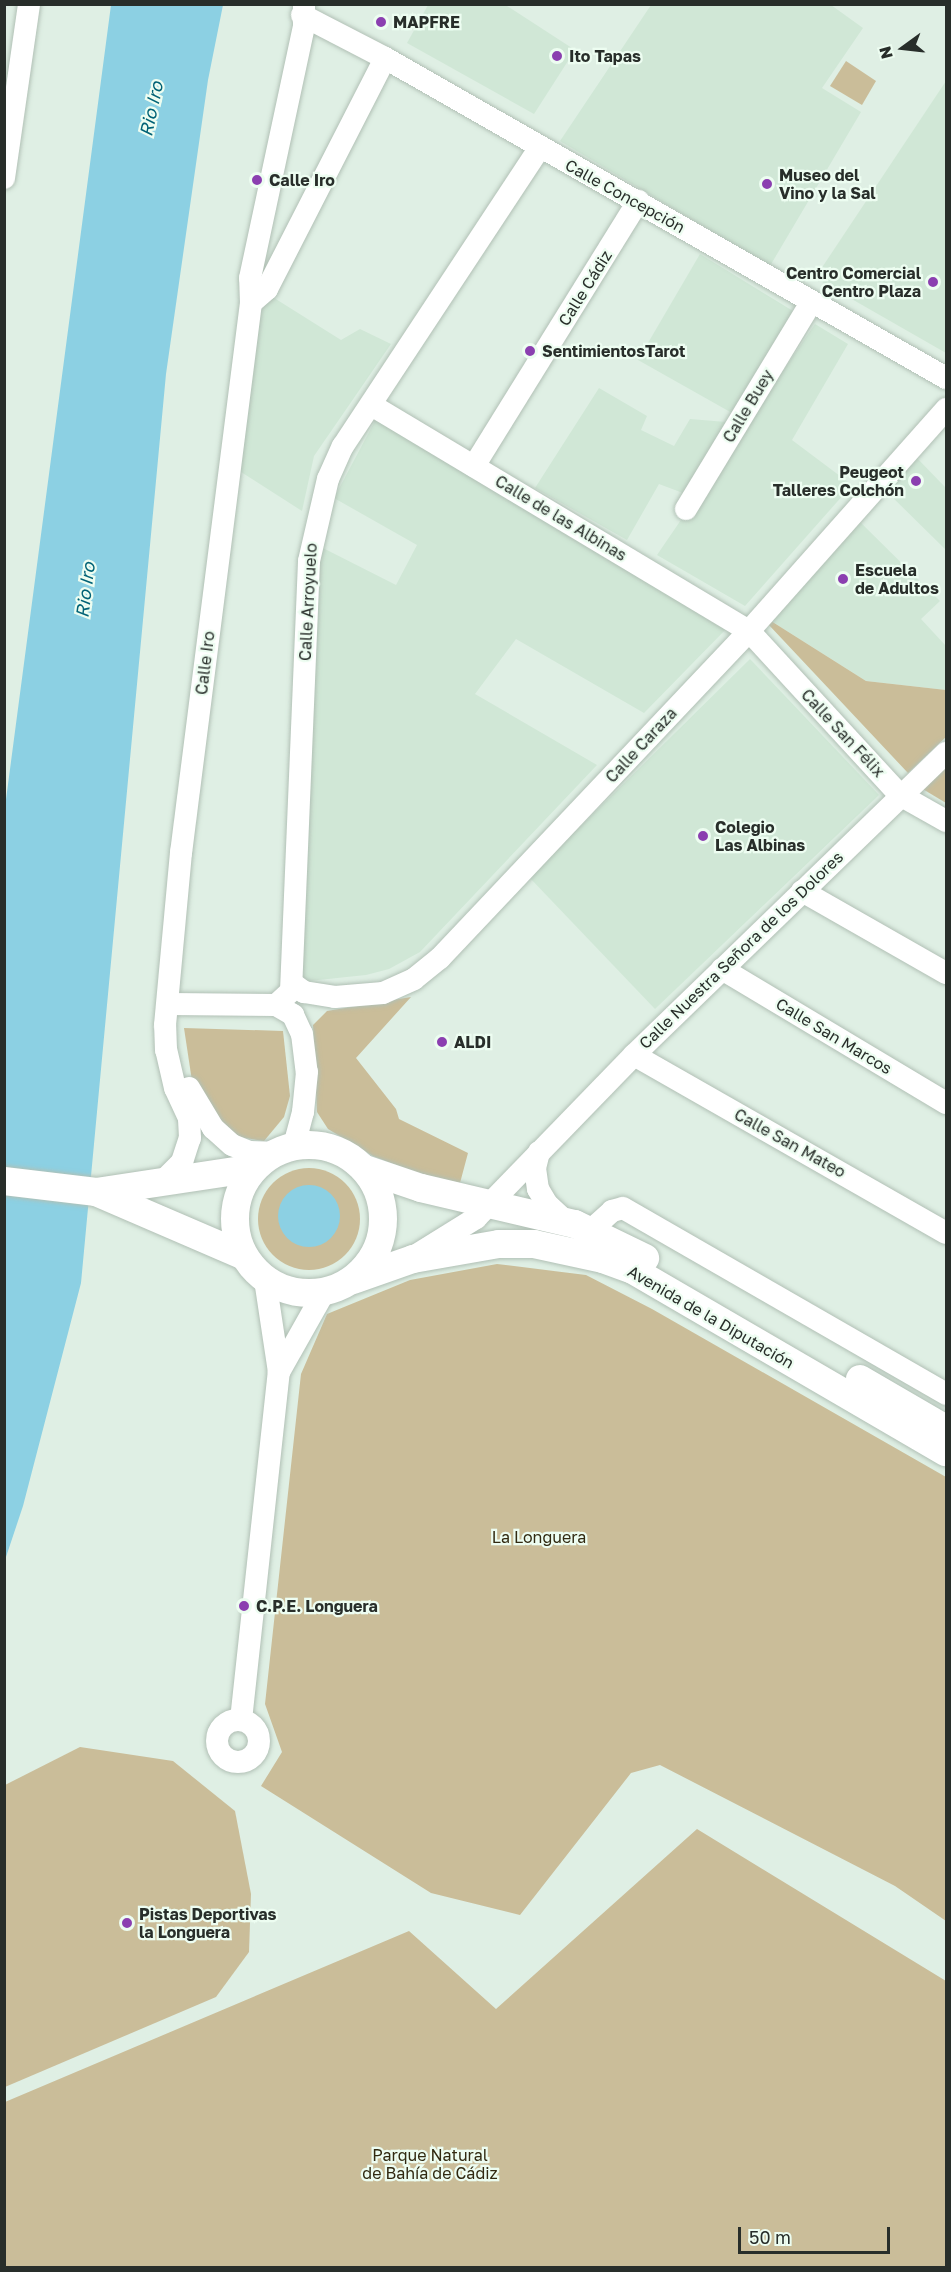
<!DOCTYPE html>
<meta charset="utf-8">
<style>
body{margin:0}
#map{position:relative;width:951px;height:2272px;overflow:hidden;background:#dfefe4;font-family:"Golos Text",sans-serif}
div>[style]{position:absolute}
.built>*{inset:0;background:#d0e7d6}
.green>*{inset:0;background:#cabd99}
.round{border-radius:50%}
.water>*{inset:0;background:#8cd0e3}
.roads{filter:drop-shadow(0 0 2px #b1c0b5) drop-shadow(0 0 2px #b1c0b5)}
.minor>*{height:22px;margin:-11px;padding:0 11px;transform-origin:11px;border-radius:11px;background:#fff}
.minor>.ring{margin:-11px;padding:0;box-sizing:content-box;background:none;border:22px solid #fff;border-radius:50%}
.major>*{height:28px;margin:-14px;padding:0 14px;transform-origin:14px;border-radius:14px;background:#fff}
.major>.ring{margin:-14px;padding:0;box-sizing:content-box;background:none;border:28px solid #fff;border-radius:50%}
.dots>*{width:16px;height:16px;translate:-50% -50%;box-sizing:border-box;border:3px solid #edfdf1;border-radius:50%}
span{translate:-50% -50%;white-space:nowrap;text-align:center;line-height:1.15;-webkit-text-stroke:4.5px #edfdf1;paint-order:stroke}
.poi-label{font-size:16px;color:#282e2a;font-weight:700}
.left{translate:0 -50%;text-align:left}
.right{translate:-100% -50%;text-align:right}
.street-label{font-size:16px;color:#282e2a}
.park-label{font-size:16px;color:#312910}
.water-label{font-size:18px;color:#006276;font-style:italic}
.frame{position:absolute;inset:0;border:6px solid #282e2a;pointer-events:none}
.north{position:absolute;left:873px;top:18px;width:60px;height:60px;-webkit-text-stroke:4px #edfdf1;paint-order:stroke;rotate:255deg;font-size:16px;font-weight:700;line-height:24px;text-align:center;color:#282e2a}
.north::after{content:'';display:block;margin:auto;width:21px;height:27px;background:#282e2a;clip-path:polygon(50% 0,100% 100%,50% 72%,0 100%)}
.scale{position:absolute;left:738px;top:2227px;width:152px;height:27px;box-sizing:border-box;border:3px solid #282e2a;border-top:0;padding-left:8px;font-size:18px;line-height:21px;white-space:nowrap;color:#282e2a;-webkit-text-stroke:4px #edfdf1;paint-order:stroke}
</style>
<div id="map">
<div class="built">
<div style="clip-path:polygon(504px 4px,575px 50px,534px 114px,407px 43px,428px 5px)"></div>
<div style="clip-path:polygon(651px 5px,831px 5px,863px 28px,822px 88px,861px 112px,770px 266px,560px 141px)"></div>
<div style="clip-path:polygon(946px 81px,946px 353px,815px 278px)"></div>
<div style="clip-path:polygon(700px 254px,793px 311px,732px 413px,638px 360px)"></div>
<div style="clip-path:polygon(271px 296px,341px 340px,360px 329px,391px 344px,314px 456px,302px 511px,230px 465px,255px 320px)"></div>
<div style="clip-path:polygon(815px 324px,848px 344px,792px 440px,852px 485px,745px 606px,657px 555px)"></div>
<div style="clip-path:polygon(599px 388px,647px 416px,641px 430px,674px 446px,690px 419px,726px 422px,683px 493px,659px 484px,627px 540px,535px 488px)"></div>
<div style="clip-path:polygon(376px 419px,731px 624px,644px 713px,516px 639px,475px 694px,597px 765px,420px 952px,389px 969px,366px 975px,299px 982px,317px 545px,396px 585px,417px 545px,334px 498px)"></div>
<div style="clip-path:polygon(914px 455px,946px 488px,946px 550px,883px 488px)"></div>
<div style="clip-path:polygon(857px 519px,940px 601px,921px 619px,946px 646px,946px 690px,866px 681px,771px 621px)"></div>
<div style="clip-path:polygon(750px 659px,879px 795px,655px 1009px,529px 877px)"></div>
</div>
<div class="green">
<div style="clip-path:polygon(846px 61px,876px 81px,862px 105px,830px 86px)"></div>
<div style="clip-path:polygon(771px 621px,866px 681px,946px 690px,946px 737px,908px 773px,768px 624px)"></div>
<div style="clip-path:polygon(946px 764px,946px 803px,921px 788px)"></div>
<div style="clip-path:polygon(411px 997px,356px 1058px,396px 1109px,399px 1119px,468px 1153px,460px 1183px,419px 1174px,373px 1156px,328px 1129px,317px 1112px,313px 1025px,327px 1011px)"></div>
<div style="clip-path:polygon(184px 1028px,283px 1031px,290px 1096px,284px 1117px,264px 1141px,239px 1137px,217px 1123px,192px 1081px)"></div>
<div class="round" style="left:258px;top:1168px;width:102px;height:102px"></div>
<div style="clip-path:polygon(497px 1264px,586px 1275px,652px 1309px,946px 1477px,946px 1921px,895px 1886px,660px 1765px,631px 1773px,520px 1915px,431px 1893px,261px 1786px,282px 1752px,265px 1704px,301px 1374px,327px 1314px,410px 1280px)"></div>
<div style="clip-path:polygon(80px 1747px,173px 1761px,235px 1811px,251px 1894px,249px 1952px,216px 1997px,5px 2087px,5px 1785px)"></div>
<div style="clip-path:polygon(697px 1829px,946px 1981px,946px 2267px,5px 2267px,5px 2102px,409px 1931px,496px 2009px)"></div>
</div>
<div class="water">
<div style="clip-path:polygon(111px 5px,223px 5px,208px 80px,166px 374px,81px 1283px,23px 1506px,5px 1560px,5px 807px)"></div>
<div class="round" style="left:278px;top:1185px;width:62px;height:62px"></div>
</div>
<div class="roads">
<div class="minor">
<div style="left:302px;top:15px;width:93px;rotate:27.4deg"></div>
<div style="left:385px;top:58px;width:646px;rotate:29.7deg"></div>
<div style="left:4px;top:178px;width:176px;rotate:-81.8deg"></div>
<div style="left:251px;top:303px;width:21px;rotate:-41deg"></div>
<div style="left:267px;top:289px;width:259px;rotate:-62.9deg"></div>
<div style="left:373px;top:406px;width:438px;rotate:30.9deg"></div>
<div style="left:749px;top:631px;width:223px;rotate:47.4deg"></div>
<div style="left:900px;top:795px;width:53px;rotate:29.5deg"></div>
<div style="left:474px;top:466px;width:312px;rotate:-58.2deg"></div>
<div style="left:686px;top:509px;width:241px;rotate:-58.8deg"></div>
<div style="left:802px;top:891px;width:166px;rotate:29.7deg"></div>
<div style="left:722px;top:969px;width:261px;rotate:30.9deg"></div>
<div style="left:293px;top:984px;width:14px;rotate:36deg"></div>
<div style="left:304px;top:992px;width:31px;rotate:9deg"></div>
<div style="left:335px;top:997px;width:48px;rotate:-4.8deg"></div>
<div style="left:383px;top:993px;width:34px;rotate:-24deg"></div>
<div style="left:414px;top:979px;width:33px;rotate:-39deg"></div>
<div style="left:440px;top:958px;width:450px;rotate:-46.6deg"></div>
<div style="left:749px;top:631px;width:297px;rotate:-48.4deg"></div>
<div style="left:169px;top:1004px;width:107px;rotate:0.5deg"></div>
<div style="left:276px;top:1005px;width:21px;rotate:-43deg"></div>
<div style="left:291px;top:991px;width:430px;rotate:-87.6deg"></div>
<div style="left:309px;top:561px;width:84px;rotate:-77deg"></div>
<div style="left:328px;top:479px;width:36px;rotate:-66deg"></div>
<div style="left:343px;top:446px;width:356px;rotate:-56.6deg"></div>
<div style="left:276px;top:1005px;width:20px;rotate:30deg"></div>
<div style="left:293px;top:1015px;width:21px;rotate:65deg"></div>
<div style="left:302px;top:1034px;width:38px;rotate:83deg"></div>
<div style="left:307px;top:1072px;width:40px;rotate:95.7deg"></div>
<div style="left:303px;top:1112px;width:35px;rotate:105deg"></div>
<div style="left:634px;top:1055px;width:359px;rotate:29.7deg"></div>
<div style="left:189px;top:1088px;width:47px;rotate:59deg"></div>
<div style="left:213px;top:1128px;width:25px;rotate:42deg"></div>
<div style="left:232px;top:1145px;width:18px;rotate:22deg"></div>
<div style="left:249px;top:1152px;width:24px;rotate:2deg"></div>
<div style="left:539px;top:1152px;width:16px;rotate:104deg"></div>
<div style="left:535px;top:1168px;width:21px;rotate:82deg"></div>
<div style="left:538px;top:1189px;width:17px;rotate:59deg"></div>
<div style="left:547px;top:1204px;width:25px;rotate:43deg"></div>
<div style="left:161px;top:1183px;width:30px;rotate:-45deg"></div>
<div style="left:182px;top:1162px;width:25px;rotate:-72deg"></div>
<div style="left:190px;top:1138px;width:20px;rotate:-93deg"></div>
<div style="left:189px;top:1118px;width:33px;rotate:-115deg"></div>
<div style="left:175px;top:1088px;width:39px;rotate:-103deg"></div>
<div style="left:166px;top:1050px;width:25px;rotate:-92deg"></div>
<div style="left:165px;top:1025px;width:173px;rotate:-84.7deg"></div>
<div style="left:181px;top:853px;width:554px;rotate:-82.75deg"></div>
<div style="left:251px;top:303px;width:25px;rotate:-92deg"></div>
<div style="left:250px;top:278px;width:257px;rotate:-77.9deg"></div>
<div style="left:304px;top:27px;width:23px;rotate:-90deg"></div>
<div style="left:590px;top:1231px;width:30px;rotate:-42deg"></div>
<div style="left:612px;top:1211px;width:11px;rotate:-15deg"></div>
<div style="left:623px;top:1208px;width:373px;rotate:29.9deg"></div>
<div style="left:418px;top:1254px;width:68px;rotate:-31.8deg"></div>
<div style="left:476px;top:1218px;width:227px;rotate:-45.9deg"></div>
<div style="left:634px;top:1055px;width:434px;rotate:-44.1deg"></div>
<div style="left:279px;top:1372px;width:92px;rotate:-60.6deg"></div>
<div class="ring" style="left:217px;top:1720px;width:20px;height:20px"></div>
<div style="left:241px;top:1720px;width:350px;rotate:-83.8deg"></div>
<div style="left:279px;top:1372px;width:94px;rotate:-98.6deg"></div>
</div>
<div class="major">
<div class="ring" style="left:235px;top:1145px;width:120px;height:120px"></div>
<div style="left:365px;top:1169px;width:59px;rotate:18.7deg"></div>
<div style="left:421px;top:1188px;width:158px;rotate:13.2deg"></div>
<div style="left:575px;top:1224px;width:78px;rotate:25.9deg"></div>
<div style="left:4px;top:1181px;width:93px;rotate:6.8deg"></div>
<div style="left:96px;top:1192px;width:160px;rotate:-8.6deg"></div>
<div style="left:98px;top:1193px;width:159px;rotate:23.3deg"></div>
<div style="left:353px;top:1280px;width:64px;rotate:-19.3deg"></div>
<div style="left:413px;top:1259px;width:87px;rotate:-9.9deg"></div>
<div style="left:499px;top:1244px;width:35px"></div>
<div style="left:534px;top:1244px;width:71px;rotate:12.3deg"></div>
<div style="left:603px;top:1259px;width:30px;rotate:20deg"></div>
<div style="left:631px;top:1269px;width:364px;rotate:30.2deg"></div>
<div style="left:860px;top:1379px;width:99px;rotate:30.2deg"></div>
</div>
</div>
<div class="dots">
<div style="left:381px;top:22px;background:#8b3fb0"></div>
<div style="left:557px;top:56px;background:#8b3fb0"></div>
<div style="left:257px;top:180px;background:#8b3fb0"></div>
<div style="left:767px;top:184px;background:#8b3fb0"></div>
<div style="left:933px;top:282px;background:#8b3fb0"></div>
<div style="left:530px;top:351px;background:#8b3fb0"></div>
<div style="left:916px;top:481px;background:#8b3fb0"></div>
<div style="left:843px;top:579px;background:#8b3fb0"></div>
<div style="left:703px;top:836px;background:#8b3fb0"></div>
<div style="left:442px;top:1042px;background:#8b3fb0"></div>
<div style="left:244px;top:1606px;background:#8b3fb0"></div>
<div style="left:127px;top:1923px;background:#8b3fb0"></div>
</div>
<div class="poi-label">
<span class="left" style="left:393px;top:22px">MAPFRE</span>
<span class="left" style="left:569px;top:56px">Ito Tapas</span>
<span class="left" style="left:779px;top:184px">Museo del<br>Vino y la Sal</span>
<span class="left" style="left:269px;top:180px">Calle Iro</span>
<span class="right" style="left:921px;top:282px">Centro Comercial<br>Centro Plaza</span>
<span class="left" style="left:542px;top:351px">SentimientosTarot</span>
<span class="right" style="left:904px;top:481px">Peugeot<br>Talleres Colchón</span>
<span class="left" style="left:855px;top:579px">Escuela<br>de Adultos</span>
<span class="left" style="left:715px;top:836px">Colegio<br>Las Albinas</span>
<span class="left" style="left:454px;top:1042px">ALDI</span>
<span class="left" style="left:256px;top:1606px">C.P.E. Longuera</span>
<span class="left" style="left:139px;top:1923px">Pistas Deportivas<br>la Longuera</span>
</div>
<div class="street-label">
<span style="left:625px;top:196px;rotate:29deg">Calle Concepción</span>
<span style="left:585px;top:288px;rotate:-58deg">Calle Cádiz</span>
<span style="left:748px;top:406px;rotate:-59deg">Calle Buey</span>
<span style="left:561px;top:518px;rotate:31deg">Calle de las Albinas</span>
<span style="left:308px;top:602px;rotate:-87deg">Calle Arroyuelo</span>
<span style="left:205px;top:663px;rotate:-83deg">Calle Iro</span>
<span style="left:843px;top:733px;rotate:47deg">Calle San Félix</span>
<span style="left:641px;top:745px;rotate:-47deg">Calle Caraza</span>
<span style="left:741px;top:950px;rotate:-44deg">Calle Nuestra Señora de los Dolores</span>
<span style="left:834px;top:1036px;rotate:31deg">Calle San Marcos</span>
<span style="left:790px;top:1143px;rotate:29deg">Calle San Mateo</span>
<span style="left:711px;top:1317px;rotate:30deg">Avenida de la Diputación</span>
</div>
<div class="park-label">
<span style="left:539px;top:1537px">La Longuera</span>
<span style="left:430px;top:2164px">Parque Natural<br>de Bahía de Cádiz</span>
</div>
<div class="water-label">
<span style="left:151px;top:109px;rotate:-78deg">Rio Iro</span>
<span style="left:85px;top:590px;rotate:-83deg">Rio Iro</span>
</div>
<div class="frame"></div>
<div class="north">N</div>
<div class="scale">50 m</div>
</div>
